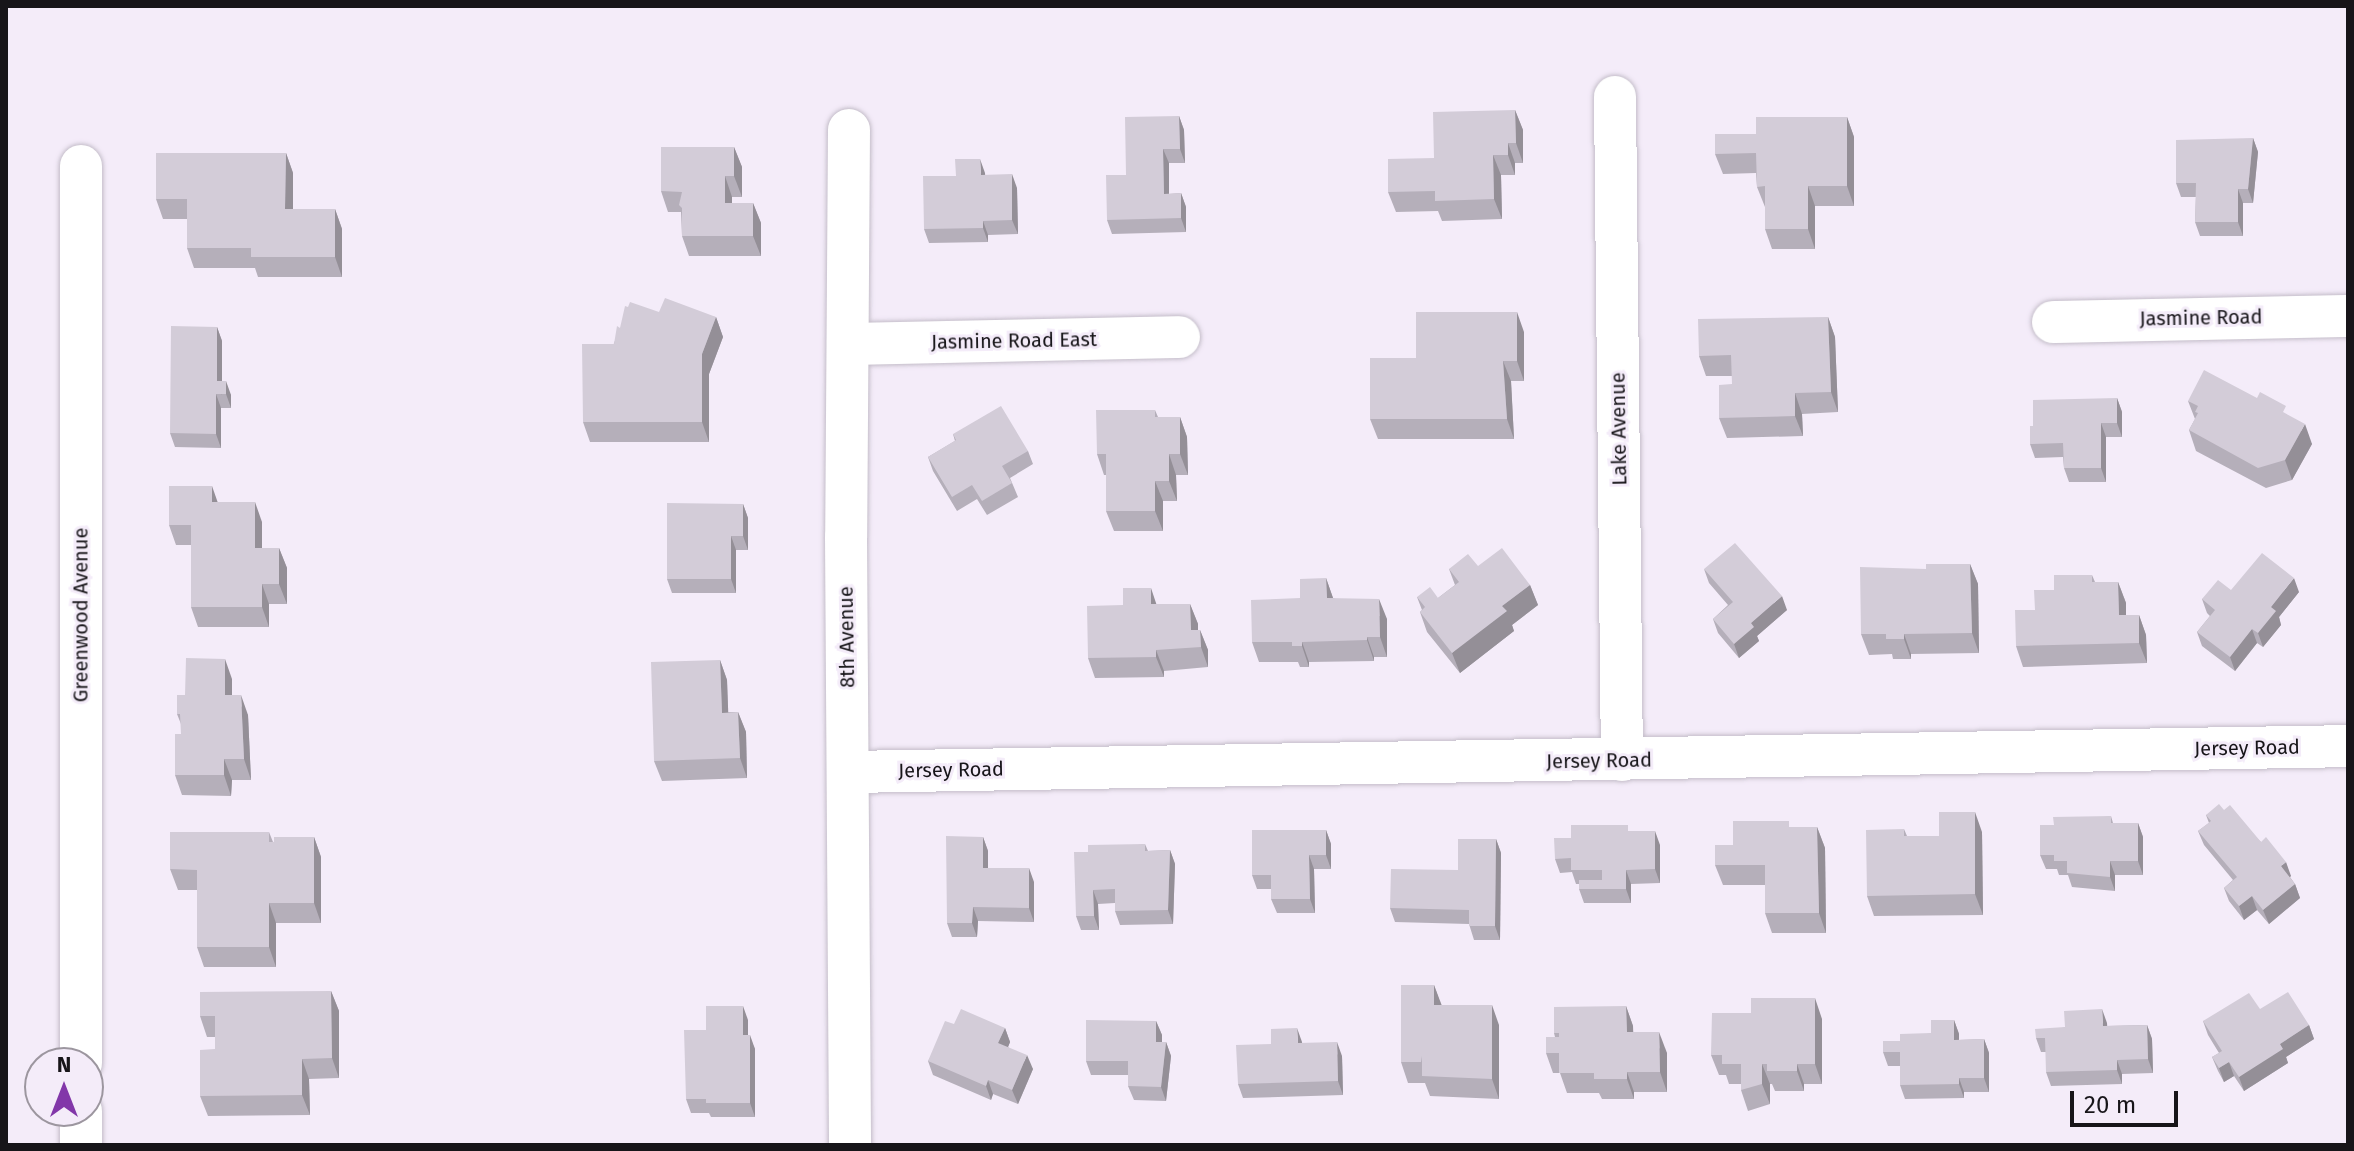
<!DOCTYPE html>
<style>
body{margin:0}
#map{position:relative;width:2354px;height:1151px;overflow:hidden;background:#f4ecf9;font-family:"Fira Sans",sans-serif}
div>[style]{position:absolute}
.roads{filter:drop-shadow(0 0 2px #c4bdc9) drop-shadow(0 0 2px #c4bdc9)}
.street>*{height:42px;margin:-21px;padding:0 21px;transform-origin:21px;border-radius:21px;background:#fff}
.wall>*{inset:0;background:#b5afba}
.shaded-wall>*{inset:0;background:#948f97}
.building>*{inset:0;background:#d3ccd8}
span{translate:-50% -50%;white-space:nowrap;text-align:center;line-height:1.15;-webkit-text-stroke:6px #f4ecf9;paint-order:stroke}
.street-label{font-size:20px;color:#171519}
.frame{position:absolute;inset:0;border:8px solid #171519;pointer-events:none}
.north{position:absolute;left:24px;top:1047px;width:80px;height:80px;box-sizing:border-box;background:#f4ecf9;border:2px solid #9c969f;border-radius:50%;rotate:0deg;font-size:22px;font-weight:700;line-height:32px;text-align:center;color:#171519}
.north::after{content:'';display:block;margin:auto;width:28px;height:36px;background:#8237a9;clip-path:polygon(50% 0,100% 100%,50% 72%,0 100%)}
.scale{position:absolute;left:2070px;top:1091px;width:108px;height:36px;box-sizing:border-box;border:4px solid #171519;border-top:0;padding-left:10px;font-size:24px;line-height:28px;white-space:nowrap;color:#171519;-webkit-text-stroke:6px #f4ecf9;paint-order:stroke}
</style>
<div id="map">
<div class="roads">
<div class="street">
<div style="left:1615px;top:97px;width:663px;rotate:89.4deg"></div>
<div style="left:849px;top:130px;width:407px;rotate:90.4deg"></div>
<div style="left:846px;top:537px;width:608px;rotate:89.62deg"></div>
<div style="left:2053px;top:322px;width:295px;rotate:-1.2deg"></div>
<div style="left:848px;top:344px;width:331px;rotate:-1.2deg"></div>
<div style="left:849px;top:772px;width:1499px;rotate:-0.99deg"></div>
<div style="left:81px;top:1063px;width:897px;rotate:-90deg"></div>
<div style="left:81px;top:1145px;width:34px;rotate:-90deg"></div>
</div>
</div>
<div class="wall">
<div style="clip-path:polygon(1515px 110px,1523px 130px,1523px 163px,1515px 163px,1515px 175px,1501px 175px,1502px 219px,1442px 221px,1438px 211px,1396px 212px,1388px 192px,1434px 158px)"></div>
<div style="clip-path:polygon(1179px 116px,1184px 130px,1185px 163px,1169px 163px,1169px 194px,1181px 193px,1186px 207px,1186px 232px,1112px 234px,1107px 220px,1126px 175px)"></div>
<div style="clip-path:polygon(1847px 117px,1854px 137px,1854px 206px,1815px 206px,1815px 249px,1772px 249px,1765px 229px,1765px 207px,1757px 187px,1756px 173px,1723px 174px,1715px 154px,1756px 134px)"></div>
<div style="clip-path:polygon(2253px 138px,2258px 152px,2253px 203px,2243px 203px,2243px 236px,2200px 236px,2195px 222px,2196px 197px,2181px 197px,2176px 183px)"></div>
<div style="clip-path:polygon(734px 147px,742px 167px,742px 197px,732px 197px,732px 203px,753px 203px,761px 223px,761px 256px,689px 256px,682px 236px,681px 212px,668px 212px,661px 191px)"></div>
<div style="clip-path:polygon(286px 153px,293px 173px,293px 209px,335px 209px,342px 229px,342px 277px,258px 277px,255px 268px,194px 268px,187px 248px,187px 219px,163px 219px,156px 199px)"></div>
<div style="clip-path:polygon(985px 173px,985px 175px,1017px 188px,1018px 234px,988px 235px,988px 242px,929px 243px,924px 229px,956px 176px)"></div>
<div style="clip-path:polygon(659px 312px,716px 317px,723px 337px,709px 374px,709px 442px,590px 442px,583px 422px,620px 328px)"></div>
<div style="clip-path:polygon(1828px 317px,1835px 337px,1838px 412px,1802px 414px,1803px 436px,1727px 438px,1719px 418px,1732px 384px,1732px 376px,1706px 376px,1699px 356px)"></div>
<div style="clip-path:polygon(217px 327px,222px 341px,222px 381px,231px 395px,231px 408px,221px 408px,221px 448px,175px 447px,170px 433px)"></div>
<div style="clip-path:polygon(1524px 332px,1524px 381px,1511px 381px,1514px 439px,1378px 439px,1370px 419px,1416px 358px)"></div>
<div style="clip-path:polygon(2117px 398px,2122px 412px,2122px 437px,2106px 437px,2106px 482px,2069px 482px,2064px 468px,2063px 457px,2035px 458px,2030px 444px,2033px 426px)"></div>
<div style="clip-path:polygon(2188px 401px,2289px 416px,2312px 444px,2292px 480px,2266px 488px,2196px 451px,2189px 430px,2195px 419px)"></div>
<div style="clip-path:polygon(1155px 410px,1158px 417px,1180px 417px,1187px 437px,1188px 475px,1176px 475px,1177px 501px,1163px 501px,1163px 531px,1114px 531px,1106px 511px,1106px 475px,1104px 475px,1097px 454px)"></div>
<div style="clip-path:polygon(953px 434px,1028px 451px,1033px 464px,1010px 478px,1018px 497px,987px 515px,977px 499px,957px 511px,933px 471px,928px 457px,955px 441px)"></div>
<div style="clip-path:polygon(218px 502px,262px 522px,262px 548px,279px 548px,287px 568px,287px 604px,269px 604px,269px 627px,198px 627px,191px 607px,191px 545px,176px 545px,169px 525px)"></div>
<div style="clip-path:polygon(743px 504px,748px 518px,748px 550px,736px 550px,736px 593px,672px 593px,667px 579px)"></div>
<div style="clip-path:polygon(1970px 564px,1978px 584px,1979px 653px,1911px 654px,1911px 659px,1893px 659px,1892px 654px,1869px 655px,1861px 634px,1926px 569px)"></div>
<div style="clip-path:polygon(1478px 566px,1530px 585px,1538px 605px,1512px 625px,1514px 631px,1460px 673px,1427px 632px,1420px 612px,1422px 610px,1417px 597px,1438px 598px,1455px 585px,1449px 569px)"></div>
<div style="clip-path:polygon(1704px 569px,1787px 610px,1757px 636px,1759px 641px,1739px 658px,1718px 633px,1713px 619px,1728px 605px,1709px 583px)"></div>
<div style="clip-path:polygon(2092px 575px,2095px 582px,2118px 582px,2126px 603px,2126px 615px,2139px 615px,2146px 635px,2147px 663px,2023px 667px,2016px 646px,2035px 610px,2054px 590px)"></div>
<div style="clip-path:polygon(1326px 578px,1333px 598px,1387px 619px,1387px 657px,1374px 657px,1374px 661px,1309px 662px,1309px 667px,1300px 667px,1298px 662px,1259px 662px,1252px 642px,1300px 598px)"></div>
<div style="clip-path:polygon(2231px 590px,2299px 592px,2279px 617px,2281px 625px,2263px 647px,2257px 643px,2235px 671px,2202px 646px,2197px 632px,2210px 616px,2207px 613px,2202px 599px)"></div>
<div style="clip-path:polygon(1157px 604px,1190px 604px,1198px 624px,1198px 630px,1200px 630px,1208px 650px,1208px 667px,1164px 671px,1164px 677px,1095px 678px,1088px 658px)"></div>
<div style="clip-path:polygon(720px 660px,727px 680px,728px 712px,738px 712px,746px 732px,747px 778px,662px 781px,654px 761px)"></div>
<div style="clip-path:polygon(232px 679px,232px 695px,248px 715px,251px 780px,232px 780px,231px 796px,182px 795px,175px 775px,181px 734px,181px 724px,177px 714px,185px 695px)"></div>
<div style="clip-path:polygon(2224px 810px,2261px 842px,2291px 876px,2290px 877px,2295px 884px,2300px 898px,2269px 924px,2257px 910px,2244px 920px,2229px 901px,2224px 888px,2233px 880px,2204px 845px,2198px 831px,2209px 823px,2206px 815px)"></div>
<div style="clip-path:polygon(2111px 816px,2113px 823px,2138px 823px,2143px 837px,2143px 875px,2115px 875px,2115px 891px,2072px 887px,2068px 875px,2059px 875px,2057px 869px,2046px 869px,2040px 855px,2054px 825px)"></div>
<div style="clip-path:polygon(1792px 827px,1817px 827px,1825px 848px,1826px 933px,1772px 933px,1765px 913px,1765px 885px,1723px 885px,1715px 865px,1733px 845px)"></div>
<div style="clip-path:polygon(1904px 829px,1907px 836px,1939px 836px,1982px 832px,1983px 915px,1874px 916px,1867px 896px)"></div>
<div style="clip-path:polygon(1326px 830px,1331px 844px,1331px 869px,1314px 869px,1315px 913px,1277px 913px,1271px 899px,1271px 889px,1257px 889px,1252px 875px)"></div>
<div style="clip-path:polygon(1631px 831px,1660px 845px,1660px 883px,1631px 884px,1631px 903px,1584px 903px,1579px 889px,1579px 884px,1576px 884px,1572px 872px,1560px 873px,1555px 859px,1571px 838px)"></div>
<div style="clip-path:polygon(269px 832px,273px 842px,314px 837px,321px 857px,321px 923px,276px 923px,276px 967px,204px 967px,197px 947px,197px 890px,178px 890px,170px 869px)"></div>
<div style="clip-path:polygon(983px 837px,988px 851px,988px 868px,1034px 882px,1034px 922px,978px 921px,977px 937px,952px 937px,947px 923px)"></div>
<div style="clip-path:polygon(1496px 839px,1501px 853px,1500px 940px,1474px 940px,1469px 924px,1395px 922px,1390px 908px,1458px 870px)"></div>
<div style="clip-path:polygon(1145px 844px,1148px 851px,1170px 850px,1175px 864px,1173px 924px,1120px 925px,1115px 911px,1115px 903px,1098px 904px,1099px 930px,1081px 930px,1076px 916px,1088px 852px)"></div>
<div style="clip-path:polygon(1434px 985px,1441px 1005px,1499px 1025px,1499px 1099px,1430px 1096px,1425px 1083px,1408px 1083px,1401px 1062px)"></div>
<div style="clip-path:polygon(331px 991px,339px 1011px,339px 1078px,309px 1079px,310px 1115px,208px 1116px,200px 1096px,215px 1049px,215px 1037px,207px 1037px,200px 1016px)"></div>
<div style="clip-path:polygon(1626px 1006px,1633px 1026px,1633px 1032px,1667px 1053px,1667px 1092px,1634px 1092px,1634px 1099px,1602px 1099px,1599px 1093px,1567px 1093px,1560px 1073px,1553px 1073px,1546px 1053px,1555px 1037px,1554px 1033px)"></div>
<div style="clip-path:polygon(2260px 1009px,2309px 1025px,2314px 1039px,2286px 1057px,2288px 1063px,2244px 1091px,2234px 1076px,2224px 1082px,2218px 1071px,2212px 1057px,2219px 1053px,2208px 1035px,2203px 1021px)"></div>
<div style="clip-path:polygon(1822px 1019px,1822px 1084px,1804px 1084px,1804px 1091px,1775px 1091px,1772px 1084px,1770px 1084px,1770px 1104px,1748px 1111px,1741px 1090px,1741px 1084px,1729px 1084px,1726px 1075px,1719px 1075px,1711px 1055px)"></div>
<div style="clip-path:polygon(748px 1020px,748px 1035px,755px 1049px,755px 1117px,711px 1117px,709px 1113px,691px 1113px,686px 1099px,706px 1030px)"></div>
<div style="clip-path:polygon(1954px 1020px,1959px 1034px,1959px 1040px,1984px 1039px,1989px 1053px,1989px 1092px,1964px 1092px,1964px 1098px,1905px 1099px,1900px 1085px,1900px 1066px,1888px 1066px,1883px 1052px,1900px 1041px,1931px 1033px)"></div>
<div style="clip-path:polygon(1156px 1021px,1162px 1035px,1162px 1042px,1166px 1042px,1171px 1056px,1166px 1101px,1134px 1100px,1128px 1086px,1128px 1075px,1091px 1075px,1086px 1061px)"></div>
<div style="clip-path:polygon(2107px 1023px,2107px 1026px,2147px 1025px,2152px 1039px,2153px 1073px,2122px 1074px,2122px 1084px,2051px 1086px,2046px 1072px,2046px 1052px,2041px 1052px,2036px 1038px,2065px 1027px)"></div>
<div style="clip-path:polygon(954px 1024px,1005px 1028px,1010px 1042px,1008px 1047px,1033px 1069px,1018px 1104px,993px 1094px,991px 1100px,933px 1075px,928px 1061px)"></div>
<div style="clip-path:polygon(1302px 1043px,1342px 1056px,1343px 1095px,1243px 1098px,1238px 1084px,1271px 1044px)"></div>
</div>
<div class="shaded-wall">
<div style="clip-path:polygon(1515px 110px,1523px 130px,1523px 163px,1516px 143px)"></div>
<div style="clip-path:polygon(1179px 116px,1184px 130px,1185px 163px,1180px 149px)"></div>
<div style="clip-path:polygon(1847px 117px,1854px 137px,1854px 206px,1847px 186px)"></div>
<div style="clip-path:polygon(2253px 138px,2258px 152px,2253px 203px,2248px 189px)"></div>
<div style="clip-path:polygon(1508px 143px,1515px 163px,1515px 175px,1508px 155px)"></div>
<div style="clip-path:polygon(734px 147px,742px 167px,742px 197px,734px 176px)"></div>
<div style="clip-path:polygon(1163px 149px,1169px 163px,1169px 208px,1164px 194px)"></div>
<div style="clip-path:polygon(286px 153px,293px 173px,293px 229px,285px 209px)"></div>
<div style="clip-path:polygon(1493px 155px,1501px 175px,1502px 219px,1494px 199px)"></div>
<div style="clip-path:polygon(980px 159px,985px 173px,986px 189px,981px 175px)"></div>
<div style="clip-path:polygon(1012px 174px,1017px 188px,1018px 234px,1012px 220px)"></div>
<div style="clip-path:polygon(725px 176px,732px 197px,732px 223px,725px 203px)"></div>
<div style="clip-path:polygon(1808px 186px,1815px 206px,1815px 249px,1808px 229px)"></div>
<div style="clip-path:polygon(2238px 189px,2243px 203px,2243px 236px,2238px 222px)"></div>
<div style="clip-path:polygon(1181px 193px,1186px 207px,1186px 232px,1181px 218px)"></div>
<div style="clip-path:polygon(753px 203px,761px 223px,761px 256px,753px 236px)"></div>
<div style="clip-path:polygon(335px 209px,342px 229px,342px 277px,335px 257px)"></div>
<div style="clip-path:polygon(983px 221px,988px 235px,988px 242px,983px 228px)"></div>
<div style="clip-path:polygon(1517px 312px,1524px 332px,1524px 381px,1517px 361px)"></div>
<div style="clip-path:polygon(716px 317px,723px 337px,709px 374px,709px 442px,702px 422px,702px 354px)"></div>
<div style="clip-path:polygon(1828px 317px,1835px 337px,1838px 412px,1831px 392px)"></div>
<div style="clip-path:polygon(217px 327px,222px 341px,222px 395px,217px 381px)"></div>
<div style="clip-path:polygon(1503px 361px,1511px 381px,1514px 439px,1507px 419px)"></div>
<div style="clip-path:polygon(226px 381px,231px 395px,231px 408px,226px 394px)"></div>
<div style="clip-path:polygon(1795px 393px,1802px 414px,1803px 436px,1795px 416px)"></div>
<div style="clip-path:polygon(216px 394px,221px 408px,221px 448px,216px 434px)"></div>
<div style="clip-path:polygon(2117px 398px,2122px 412px,2122px 437px,2117px 423px)"></div>
<div style="clip-path:polygon(1180px 417px,1187px 437px,1188px 475px,1180px 454px)"></div>
<div style="clip-path:polygon(2101px 423px,2106px 437px,2106px 482px,2101px 468px)"></div>
<div style="clip-path:polygon(2305px 424px,2312px 444px,2292px 480px,2285px 460px)"></div>
<div style="clip-path:polygon(1169px 454px,1176px 475px,1177px 501px,1169px 481px)"></div>
<div style="clip-path:polygon(1155px 481px,1163px 501px,1163px 531px,1155px 511px)"></div>
<div style="clip-path:polygon(212px 486px,219px 506px,212px 502px)"></div>
<div style="clip-path:polygon(255px 502px,262px 522px,262px 568px,255px 548px)"></div>
<div style="clip-path:polygon(743px 504px,748px 518px,748px 550px,743px 536px)"></div>
<div style="clip-path:polygon(731px 536px,736px 550px,736px 593px,731px 579px)"></div>
<div style="clip-path:polygon(279px 548px,287px 568px,287px 604px,279px 584px)"></div>
<div style="clip-path:polygon(1970px 564px,1978px 584px,1979px 653px,1972px 633px)"></div>
<div style="clip-path:polygon(1326px 578px,1333px 598px,1327px 598px)"></div>
<div style="clip-path:polygon(2294px 578px,2299px 592px,2279px 617px,2281px 625px,2263px 647px,2258px 633px,2271px 607px)"></div>
<div style="clip-path:polygon(2118px 582px,2126px 603px,2126px 635px,2119px 615px)"></div>
<div style="clip-path:polygon(262px 584px,269px 604px,269px 627px,262px 607px)"></div>
<div style="clip-path:polygon(1530px 585px,1538px 605px,1512px 625px,1514px 631px,1460px 673px,1452px 653px,1502px 606px)"></div>
<div style="clip-path:polygon(1151px 588px,1158px 609px,1151px 604px)"></div>
<div style="clip-path:polygon(1782px 596px,1787px 610px,1757px 636px,1759px 641px,1739px 658px,1734px 644px,1751px 623px)"></div>
<div style="clip-path:polygon(1379px 599px,1387px 619px,1387px 657px,1380px 637px)"></div>
<div style="clip-path:polygon(1190px 604px,1198px 624px,1198px 647px,1191px 630px)"></div>
<div style="clip-path:polygon(2139px 615px,2146px 635px,2147px 663px,2139px 643px)"></div>
<div style="clip-path:polygon(2252px 629px,2257px 643px,2235px 671px,2230px 657px)"></div>
<div style="clip-path:polygon(1200px 630px,1208px 650px,1208px 667px,1201px 647px)"></div>
<div style="clip-path:polygon(1904px 634px,1911px 654px,1911px 659px,1904px 639px)"></div>
<div style="clip-path:polygon(1367px 637px,1374px 657px,1374px 661px,1367px 640px)"></div>
<div style="clip-path:polygon(1302px 642px,1309px 662px,1309px 667px,1302px 646px)"></div>
<div style="clip-path:polygon(1156px 650px,1164px 671px,1164px 677px,1156px 657px)"></div>
<div style="clip-path:polygon(225px 659px,232px 679px,232px 715px,225px 695px)"></div>
<div style="clip-path:polygon(720px 660px,727px 680px,729px 733px,722px 713px)"></div>
<div style="clip-path:polygon(241px 695px,248px 715px,251px 780px,244px 759px)"></div>
<div style="clip-path:polygon(738px 712px,746px 732px,747px 778px,740px 758px)"></div>
<div style="clip-path:polygon(224px 759px,232px 780px,231px 796px,224px 775px)"></div>
<div style="clip-path:polygon(1975px 812px,1982px 832px,1983px 915px,1975px 894px)"></div>
<div style="clip-path:polygon(2138px 823px,2143px 837px,2143px 875px,2138px 861px)"></div>
<div style="clip-path:polygon(1817px 827px,1825px 848px,1826px 933px,1819px 913px)"></div>
<div style="clip-path:polygon(1326px 830px,1331px 844px,1331px 869px,1326px 855px)"></div>
<div style="clip-path:polygon(1655px 831px,1660px 845px,1660px 883px,1655px 869px)"></div>
<div style="clip-path:polygon(314px 837px,321px 857px,321px 923px,314px 903px)"></div>
<div style="clip-path:polygon(983px 837px,988px 851px,988px 882px,983px 868px)"></div>
<div style="clip-path:polygon(1496px 839px,1501px 853px,1500px 940px,1495px 926px)"></div>
<div style="clip-path:polygon(1170px 850px,1175px 864px,1173px 924px,1168px 910px)"></div>
<div style="clip-path:polygon(1309px 855px,1314px 869px,1315px 913px,1310px 899px)"></div>
<div style="clip-path:polygon(2110px 861px,2115px 875px,2115px 891px,2110px 877px)"></div>
<div style="clip-path:polygon(2286px 862px,2291px 876px,2286px 880px,2281px 866px)"></div>
<div style="clip-path:polygon(1029px 868px,1034px 882px,1034px 922px,1029px 908px)"></div>
<div style="clip-path:polygon(1626px 870px,1631px 884px,1631px 903px,1626px 889px)"></div>
<div style="clip-path:polygon(2295px 884px,2300px 898px,2269px 924px,2263px 910px)"></div>
<div style="clip-path:polygon(1093px 890px,1098px 904px,1099px 930px,1094px 916px)"></div>
<div style="clip-path:polygon(2252px 896px,2257px 910px,2244px 920px,2239px 906px)"></div>
<div style="clip-path:polygon(269px 903px,276px 923px,276px 967px,269px 947px)"></div>
<div style="clip-path:polygon(973px 907px,978px 921px,977px 937px,972px 923px)"></div>
<div style="clip-path:polygon(1434px 985px,1442px 1006px,1434px 1005px)"></div>
<div style="clip-path:polygon(331px 991px,339px 1011px,339px 1078px,332px 1058px)"></div>
<div style="clip-path:polygon(1815px 998px,1822px 1019px,1822px 1084px,1815px 1064px)"></div>
<div style="clip-path:polygon(1492px 1005px,1499px 1025px,1499px 1099px,1492px 1079px)"></div>
<div style="clip-path:polygon(743px 1006px,748px 1020px,748px 1049px,743px 1035px)"></div>
<div style="clip-path:polygon(1626px 1006px,1633px 1026px,1634px 1053px,1627px 1032px)"></div>
<div style="clip-path:polygon(2102px 1009px,2107px 1023px,2108px 1040px,2103px 1026px)"></div>
<div style="clip-path:polygon(1954px 1020px,1959px 1034px,1959px 1054px,1954px 1040px)"></div>
<div style="clip-path:polygon(1156px 1021px,1162px 1035px,1162px 1056px,1156px 1042px)"></div>
<div style="clip-path:polygon(2147px 1025px,2152px 1039px,2153px 1073px,2148px 1059px)"></div>
<div style="clip-path:polygon(2309px 1025px,2314px 1039px,2286px 1057px,2288px 1063px,2244px 1091px,2239px 1077px,2280px 1044px)"></div>
<div style="clip-path:polygon(1005px 1028px,1010px 1042px,1004px 1057px,998px 1043px)"></div>
<div style="clip-path:polygon(1297px 1028px,1302px 1042px,1303px 1057px,1298px 1043px)"></div>
<div style="clip-path:polygon(1659px 1032px,1667px 1053px,1667px 1092px,1660px 1072px)"></div>
<div style="clip-path:polygon(750px 1035px,755px 1049px,755px 1117px,750px 1103px)"></div>
<div style="clip-path:polygon(1984px 1039px,1989px 1053px,1989px 1092px,1984px 1078px)"></div>
<div style="clip-path:polygon(1166px 1042px,1171px 1056px,1166px 1101px,1161px 1087px)"></div>
<div style="clip-path:polygon(1337px 1042px,1342px 1056px,1343px 1095px,1338px 1081px)"></div>
<div style="clip-path:polygon(1027px 1055px,1033px 1069px,1018px 1104px,1012px 1090px)"></div>
<div style="clip-path:polygon(302px 1059px,309px 1079px,310px 1115px,302px 1095px)"></div>
<div style="clip-path:polygon(2117px 1060px,2122px 1074px,2122px 1084px,2117px 1070px)"></div>
<div style="clip-path:polygon(2229px 1062px,2234px 1076px,2224px 1082px,2219px 1068px)"></div>
<div style="clip-path:polygon(1762px 1064px,1770px 1084px,1770px 1104px,1762px 1084px)"></div>
<div style="clip-path:polygon(1797px 1064px,1804px 1084px,1804px 1091px,1797px 1071px)"></div>
<div style="clip-path:polygon(1627px 1072px,1634px 1092px,1634px 1099px,1627px 1079px)"></div>
<div style="clip-path:polygon(1959px 1078px,1964px 1092px,1964px 1098px,1959px 1084px)"></div>
<div style="clip-path:polygon(988px 1080px,993px 1094px,991px 1100px,986px 1086px)"></div>
</div>
<div class="building">
<div style="clip-path:polygon(1515px 110px,1516px 143px,1508px 143px,1508px 155px,1493px 155px,1494px 199px,1435px 201px,1435px 191px,1388px 192px,1388px 159px,1434px 158px,1433px 112px)"></div>
<div style="clip-path:polygon(1179px 116px,1180px 149px,1163px 149px,1164px 194px,1181px 193px,1181px 218px,1107px 220px,1106px 175px,1126px 175px,1125px 117px)"></div>
<div style="clip-path:polygon(1756px 117px,1847px 117px,1847px 186px,1808px 186px,1808px 229px,1765px 229px,1765px 186px,1757px 187px,1756px 153px,1715px 154px,1715px 134px,1756px 134px)"></div>
<div style="clip-path:polygon(2253px 138px,2248px 189px,2238px 189px,2238px 222px,2195px 222px,2196px 183px,2176px 183px,2176px 140px)"></div>
<div style="clip-path:polygon(661px 147px,734px 147px,734px 176px,725px 176px,725px 203px,753px 203px,753px 236px,682px 236px,682px 208px,679px 205px,682px 192px,661px 191px)"></div>
<div style="clip-path:polygon(156px 153px,286px 153px,285px 209px,335px 209px,335px 257px,251px 257px,251px 248px,187px 248px,187px 199px,156px 199px)"></div>
<div style="clip-path:polygon(955px 159px,980px 159px,981px 175px,1012px 174px,1012px 220px,983px 221px,983px 228px,924px 229px,923px 176px,956px 176px)"></div>
<div style="clip-path:polygon(665px 298px,716px 317px,702px 354px,702px 422px,583px 422px,582px 344px,614px 344px,617px 326px,620px 328px,625px 306px,628px 307px,630px 302px,659px 312px)"></div>
<div style="clip-path:polygon(1416px 312px,1517px 312px,1517px 361px,1503px 361px,1507px 419px,1370px 419px,1370px 358px,1416px 358px)"></div>
<div style="clip-path:polygon(1828px 317px,1831px 392px,1795px 393px,1795px 416px,1719px 418px,1719px 385px,1732px 384px,1731px 355px,1699px 356px,1698px 319px)"></div>
<div style="clip-path:polygon(171px 326px,217px 327px,217px 381px,226px 381px,226px 394px,216px 394px,216px 434px,170px 433px)"></div>
<div style="clip-path:polygon(2204px 370px,2257px 398px,2260px 392px,2286px 406px,2283px 412px,2305px 424px,2285px 460px,2258px 468px,2189px 430px,2198px 413px,2195px 412px,2198px 406px,2188px 401px)"></div>
<div style="clip-path:polygon(2117px 398px,2117px 423px,2101px 423px,2101px 468px,2064px 468px,2063px 443px,2030px 444px,2030px 426px,2033px 426px,2033px 400px)"></div>
<div style="clip-path:polygon(1001px 406px,1028px 451px,1002px 466px,1012px 483px,982px 501px,972px 485px,952px 497px,928px 457px,956px 440px,953px 434px)"></div>
<div style="clip-path:polygon(1096px 410px,1155px 410px,1155px 417px,1180px 417px,1180px 454px,1169px 454px,1169px 481px,1155px 481px,1155px 511px,1106px 511px,1106px 454px,1097px 454px)"></div>
<div style="clip-path:polygon(169px 486px,212px 486px,212px 502px,255px 502px,255px 548px,279px 548px,279px 584px,262px 584px,262px 607px,191px 607px,191px 525px,169px 525px)"></div>
<div style="clip-path:polygon(667px 503px,743px 504px,743px 536px,731px 536px,731px 579px,667px 579px)"></div>
<div style="clip-path:polygon(1735px 543px,1782px 596px,1751px 623px,1754px 627px,1734px 644px,1713px 619px,1733px 602px,1704px 569px)"></div>
<div style="clip-path:polygon(1502px 548px,1530px 585px,1502px 606px,1507px 611px,1452px 653px,1420px 612px,1425px 607px,1417px 597px,1430px 587px,1438px 598px,1459px 582px,1449px 569px,1468px 554px,1478px 566px)"></div>
<div style="clip-path:polygon(2262px 553px,2294px 578px,2271px 607px,2276px 611px,2258px 633px,2252px 629px,2230px 657px,2197px 632px,2215px 610px,2202px 599px,2218px 580px,2231px 590px)"></div>
<div style="clip-path:polygon(1926px 564px,1970px 564px,1972px 633px,1904px 634px,1904px 639px,1886px 639px,1886px 634px,1861px 634px,1860px 567px,1926px 569px)"></div>
<div style="clip-path:polygon(2054px 575px,2092px 575px,2092px 582px,2118px 582px,2119px 615px,2139px 615px,2139px 643px,2016px 646px,2015px 610px,2035px 610px,2034px 590px,2054px 590px)"></div>
<div style="clip-path:polygon(1326px 578px,1327px 598px,1379px 599px,1380px 637px,1367px 637px,1367px 640px,1302px 642px,1302px 646px,1292px 646px,1292px 642px,1252px 642px,1251px 600px,1300px 598px,1300px 579px)"></div>
<div style="clip-path:polygon(1123px 588px,1151px 588px,1151px 604px,1190px 604px,1191px 630px,1200px 630px,1201px 647px,1156px 650px,1156px 657px,1088px 658px,1087px 606px,1123px 605px)"></div>
<div style="clip-path:polygon(186px 658px,225px 659px,225px 695px,241px 695px,244px 759px,224px 759px,224px 775px,175px 775px,175px 734px,181px 734px,180px 714px,177px 714px,177px 695px,185px 695px)"></div>
<div style="clip-path:polygon(720px 660px,722px 713px,738px 712px,740px 758px,654px 761px,651px 662px)"></div>
<div style="clip-path:polygon(2219px 804px,2224px 810px,2230px 805px,2261px 842px,2266px 837px,2286px 862px,2281px 866px,2295px 884px,2263px 910px,2252px 896px,2239px 906px,2224px 888px,2237px 877px,2198px 831px,2211px 821px,2206px 815px)"></div>
<div style="clip-path:polygon(1939px 812px,1975px 812px,1975px 894px,1867px 896px,1866px 830px,1904px 829px,1904px 836px,1939px 836px)"></div>
<div style="clip-path:polygon(2111px 816px,2111px 823px,2138px 823px,2138px 861px,2110px 861px,2110px 877px,2067px 873px,2067px 861px,2054px 861px,2054px 855px,2040px 855px,2040px 825px,2054px 825px,2053px 817px)"></div>
<div style="clip-path:polygon(1733px 821px,1789px 821px,1789px 827px,1817px 827px,1819px 913px,1765px 913px,1765px 865px,1715px 865px,1715px 845px,1733px 845px)"></div>
<div style="clip-path:polygon(1571px 825px,1628px 825px,1628px 831px,1655px 831px,1655px 869px,1626px 870px,1626px 889px,1579px 889px,1579px 880px,1602px 880px,1602px 870px,1571px 870px,1571px 858px,1555px 859px,1554px 838px,1571px 838px)"></div>
<div style="clip-path:polygon(1252px 830px,1326px 830px,1326px 855px,1309px 855px,1310px 899px,1271px 899px,1271px 875px,1252px 875px)"></div>
<div style="clip-path:polygon(170px 832px,269px 832px,269px 842px,274px 842px,274px 837px,314px 837px,314px 903px,269px 903px,269px 947px,197px 947px,197px 870px,170px 869px)"></div>
<div style="clip-path:polygon(946px 836px,983px 837px,983px 868px,1029px 868px,1029px 908px,973px 907px,972px 923px,947px 923px)"></div>
<div style="clip-path:polygon(1458px 839px,1496px 839px,1495px 926px,1469px 926px,1469px 910px,1390px 908px,1391px 869px,1458px 870px)"></div>
<div style="clip-path:polygon(1145px 844px,1145px 851px,1170px 850px,1168px 910px,1115px 911px,1115px 889px,1093px 890px,1094px 916px,1076px 916px,1074px 852px,1088px 852px,1088px 845px)"></div>
<div style="clip-path:polygon(1401px 985px,1434px 985px,1434px 1005px,1492px 1005px,1492px 1079px,1422px 1076px,1422px 1056px,1421px 1062px,1401px 1062px)"></div>
<div style="clip-path:polygon(331px 991px,332px 1058px,302px 1059px,302px 1095px,200px 1096px,200px 1050px,215px 1049px,215px 1016px,200px 1016px,200px 992px)"></div>
<div style="clip-path:polygon(2288px 992px,2309px 1025px,2280px 1044px,2283px 1049px,2239px 1077px,2229px 1062px,2219px 1068px,2212px 1057px,2222px 1051px,2203px 1021px,2249px 993px,2260px 1009px)"></div>
<div style="clip-path:polygon(1751px 998px,1815px 998px,1815px 1064px,1797px 1064px,1797px 1071px,1767px 1071px,1767px 1064px,1762px 1064px,1762px 1084px,1741px 1090px,1741px 1064px,1722px 1064px,1722px 1055px,1711px 1055px,1712px 1013px,1751px 1013px)"></div>
<div style="clip-path:polygon(706px 1006px,743px 1006px,743px 1035px,750px 1035px,750px 1103px,706px 1103px,706px 1099px,686px 1099px,684px 1030px,706px 1030px)"></div>
<div style="clip-path:polygon(1626px 1006px,1627px 1032px,1659px 1032px,1660px 1072px,1627px 1072px,1627px 1079px,1594px 1079px,1594px 1073px,1559px 1073px,1559px 1053px,1546px 1053px,1546px 1037px,1559px 1037px,1559px 1033px,1554px 1033px,1554px 1007px)"></div>
<div style="clip-path:polygon(961px 1009px,1005px 1028px,998px 1043px,1027px 1055px,1012px 1090px,988px 1080px,986px 1086px,928px 1061px,945px 1021px,954px 1024px)"></div>
<div style="clip-path:polygon(2102px 1009px,2103px 1026px,2147px 1025px,2148px 1059px,2117px 1060px,2117px 1070px,2046px 1072px,2045px 1038px,2036px 1038px,2035px 1029px,2065px 1027px,2064px 1011px)"></div>
<div style="clip-path:polygon(1086px 1020px,1156px 1021px,1156px 1042px,1166px 1042px,1161px 1087px,1128px 1086px,1128px 1061px,1086px 1061px)"></div>
<div style="clip-path:polygon(1931px 1020px,1954px 1020px,1954px 1040px,1984px 1039px,1984px 1078px,1959px 1078px,1959px 1084px,1900px 1085px,1900px 1052px,1883px 1052px,1883px 1041px,1900px 1041px,1900px 1034px,1931px 1033px)"></div>
<div style="clip-path:polygon(1297px 1028px,1298px 1043px,1337px 1042px,1338px 1081px,1238px 1084px,1236px 1045px,1271px 1044px,1271px 1029px)"></div>
</div>
<div class="street-label">
<span style="left:2201px;top:318px;rotate:-1deg">Jasmine Road</span>
<span style="left:1014px;top:341px;rotate:-1deg">Jasmine Road East</span>
<span style="left:1619px;top:429px;rotate:-91deg">Lake Avenue</span>
<span style="left:81px;top:615px;rotate:-90deg">Greenwood Avenue</span>
<span style="left:847px;top:637px;rotate:-91deg">8th Avenue</span>
<span style="left:2247px;top:748px;rotate:-1deg">Jersey Road</span>
<span style="left:1599px;top:761px;rotate:-1deg">Jersey Road</span>
<span style="left:951px;top:770px;rotate:-1deg">Jersey Road</span>
</div>
<div class="frame"></div>
<div class="north">N</div>
<div class="scale">20 m</div>
</div>
